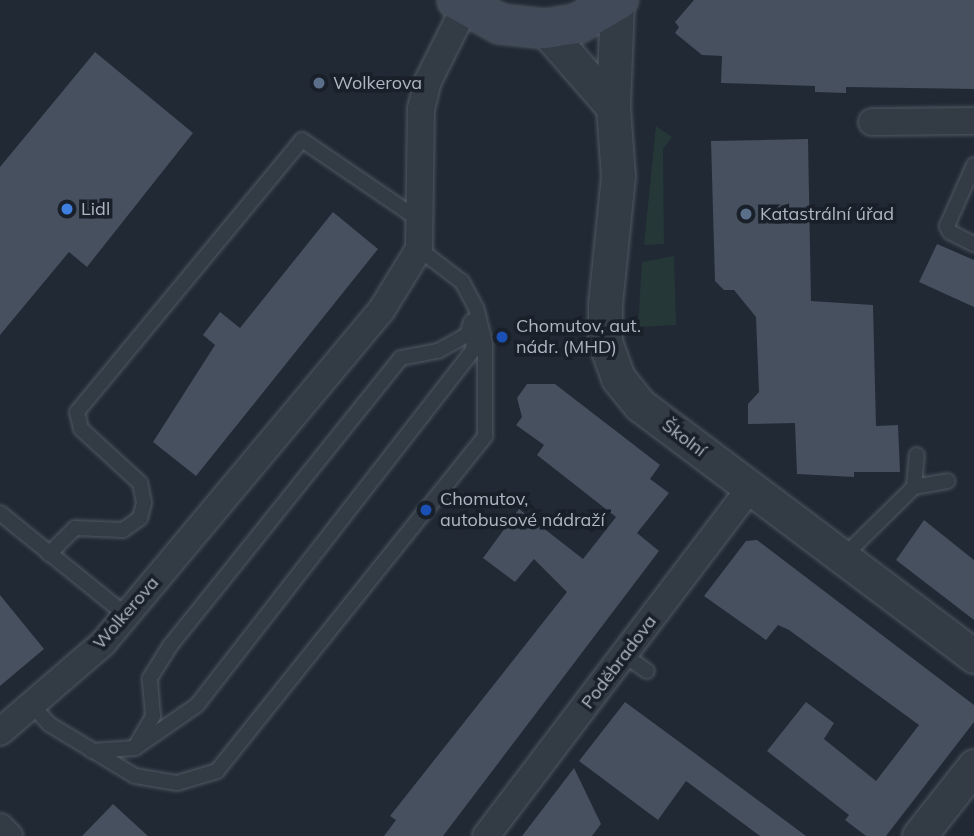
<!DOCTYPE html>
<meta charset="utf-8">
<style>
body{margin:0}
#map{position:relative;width:974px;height:836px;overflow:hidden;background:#202934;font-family:Mulish,sans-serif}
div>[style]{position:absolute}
.green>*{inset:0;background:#253737}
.building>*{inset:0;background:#46505e}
.roads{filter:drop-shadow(0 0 2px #505963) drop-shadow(0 0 2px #505963)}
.service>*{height:14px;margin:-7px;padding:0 7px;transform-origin:7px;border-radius:7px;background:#333b45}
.minor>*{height:26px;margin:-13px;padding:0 13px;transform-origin:13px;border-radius:13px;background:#333b45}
.tertiary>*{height:33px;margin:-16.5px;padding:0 16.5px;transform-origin:16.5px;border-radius:16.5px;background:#333b45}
.secondary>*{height:38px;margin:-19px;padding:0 19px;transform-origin:19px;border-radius:19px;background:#414a58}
.dots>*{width:19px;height:19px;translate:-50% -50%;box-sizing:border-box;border:4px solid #192029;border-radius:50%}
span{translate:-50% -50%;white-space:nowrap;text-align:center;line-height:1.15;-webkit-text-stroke:7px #192029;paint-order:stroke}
.poi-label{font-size:18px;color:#adb6c2}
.left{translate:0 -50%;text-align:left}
.street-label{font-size:18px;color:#adb6c2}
</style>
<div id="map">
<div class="green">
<div style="clip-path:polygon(656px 126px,672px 137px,663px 149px,664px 244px,644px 245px)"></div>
<div style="clip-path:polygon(674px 256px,676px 325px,638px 327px,642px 262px)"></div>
</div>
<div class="building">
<div style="clip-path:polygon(694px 0,974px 0,974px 89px,846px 87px,846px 93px,815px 92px,815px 86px,721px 83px,722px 56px,702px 55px,675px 33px,679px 27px,675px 22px)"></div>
<div style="clip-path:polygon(95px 52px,193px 133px,87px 267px,69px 252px,0 335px,0 167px)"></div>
<div style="clip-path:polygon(808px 139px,811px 301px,873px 305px,876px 426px,898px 425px,900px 472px,854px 472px,854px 477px,797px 474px,795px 423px,748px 424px,748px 404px,759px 392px,756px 317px,734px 290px,724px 290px,715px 281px,711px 141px)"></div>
<div style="clip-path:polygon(333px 212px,378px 249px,196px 476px,153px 442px,215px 345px,203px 335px,220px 312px,240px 328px)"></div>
<div style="clip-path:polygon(937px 244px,974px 260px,974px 307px,919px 282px)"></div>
<div style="clip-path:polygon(527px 384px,555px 384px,660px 465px,650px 479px,669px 493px,637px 533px,659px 551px,443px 836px,384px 836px,396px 820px,390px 816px,567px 592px,534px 559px,515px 582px,483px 558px,519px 509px,583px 559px,616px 517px,537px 455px,544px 445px,516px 425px,522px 417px,517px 398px)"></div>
<div style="clip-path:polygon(924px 520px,974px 560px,974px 620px,896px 560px)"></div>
<div style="clip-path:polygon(757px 540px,974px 705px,974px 722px,886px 836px,866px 836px,845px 820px,849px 815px,767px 751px,806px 702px,834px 723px,824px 739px,876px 781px,919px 725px,789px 630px,778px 625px,766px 640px,704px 596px,746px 541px)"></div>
<div style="clip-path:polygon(0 595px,44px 649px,0 686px)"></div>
<div style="clip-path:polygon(625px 702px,689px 749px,806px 836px,760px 836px,686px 781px,658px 820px,579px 761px)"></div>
<div style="clip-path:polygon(574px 768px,601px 824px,592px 836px,522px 836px)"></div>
<div style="clip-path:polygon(113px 804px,148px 836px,82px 836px)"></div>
</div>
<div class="roads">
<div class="service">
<div style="left:974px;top:165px;width:67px;rotate:113.9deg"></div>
<div style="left:947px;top:226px;width:7px;rotate:63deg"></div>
<div style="left:950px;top:232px;width:27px;rotate:27deg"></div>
<div style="left:914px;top:487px;width:32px;rotate:-85deg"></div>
<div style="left:0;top:513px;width:162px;rotate:39deg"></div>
<div style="left:49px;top:554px;width:37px;rotate:-45deg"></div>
<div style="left:75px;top:528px;width:48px;rotate:2.4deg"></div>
<div style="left:123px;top:530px;width:21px;rotate:-35deg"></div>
<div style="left:140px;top:518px;width:16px;rotate:-75deg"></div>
<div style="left:144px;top:503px;width:20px;rotate:-101deg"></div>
<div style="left:140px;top:483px;width:80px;rotate:-137.5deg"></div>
<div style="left:81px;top:429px;width:17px;rotate:-103deg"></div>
<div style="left:77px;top:412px;width:353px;rotate:-50.4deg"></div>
<div style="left:302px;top:140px;width:140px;rotate:34.3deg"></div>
<div style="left:843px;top:557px;width:100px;rotate:-44.6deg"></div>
<div style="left:914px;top:487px;width:34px;rotate:-10deg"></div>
<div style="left:624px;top:655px;width:28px;rotate:35deg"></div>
<div style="left:32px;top:705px;width:25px;rotate:48deg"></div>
<div style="left:49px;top:724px;width:100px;rotate:31.2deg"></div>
<div style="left:135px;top:776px;width:43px;rotate:9.5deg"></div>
<div style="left:177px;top:783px;width:42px;rotate:-16.7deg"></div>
<div style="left:217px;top:771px;width:429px;rotate:-51.3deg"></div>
<div style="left:485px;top:436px;width:93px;rotate:-90deg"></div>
<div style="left:485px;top:343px;width:36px;rotate:-104deg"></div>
<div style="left:476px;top:308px;width:30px;rotate:-118deg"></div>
<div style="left:462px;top:282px;width:54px;rotate:-142.5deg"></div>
<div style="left:137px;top:744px;width:32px;rotate:-60deg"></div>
<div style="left:153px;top:716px;width:38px;rotate:-95deg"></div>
<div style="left:150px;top:678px;width:38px;rotate:-58deg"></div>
<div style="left:170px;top:646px;width:369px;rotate:-51.3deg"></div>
<div style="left:401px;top:358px;width:38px;rotate:-11deg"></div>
<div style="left:438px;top:351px;width:33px;rotate:-29deg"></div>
<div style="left:467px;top:335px;width:14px;rotate:-73deg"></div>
<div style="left:92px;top:751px;width:43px;rotate:-4deg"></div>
<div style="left:135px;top:748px;width:75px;rotate:-34.7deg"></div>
<div style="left:197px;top:705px;width:450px;rotate:-52.1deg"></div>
<div style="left:473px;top:350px;width:31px;rotate:-86deg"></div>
</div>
<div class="minor">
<div style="left:872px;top:122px;width:102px;rotate:-0.6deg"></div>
<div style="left:0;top:732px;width:136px;rotate:-40.8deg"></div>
<div style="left:103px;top:643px;width:433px;rotate:-50.1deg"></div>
<div style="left:381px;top:311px;width:73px;rotate:-58.5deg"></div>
<div style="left:419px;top:249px;width:140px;rotate:-89.2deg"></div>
<div style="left:421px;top:109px;width:29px;rotate:-76deg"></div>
<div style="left:428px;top:81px;width:83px;rotate:-63.4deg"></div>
<div style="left:0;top:827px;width:13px;rotate:45deg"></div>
<div style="left:486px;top:836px;width:438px;rotate:-52.8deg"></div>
</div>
<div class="tertiary">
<div style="left:617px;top:2px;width:105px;rotate:92.2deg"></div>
<div style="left:613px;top:107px;width:69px;rotate:85.9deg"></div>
<div style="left:618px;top:176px;width:129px;rotate:95.8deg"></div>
<div style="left:605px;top:304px;width:38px;rotate:90deg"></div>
<div style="left:605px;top:342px;width:38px;rotate:70deg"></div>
<div style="left:618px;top:378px;width:35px;rotate:51deg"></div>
<div style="left:640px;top:405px;width:418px;rotate:36.9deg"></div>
<div style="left:545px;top:29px;width:103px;rotate:48.9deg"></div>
<div style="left:919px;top:836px;width:89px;rotate:-51.8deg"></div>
</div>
<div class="secondary">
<div style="left:457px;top:0;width:49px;rotate:29.2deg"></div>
<div style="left:500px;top:24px;width:45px;rotate:6.3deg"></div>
<div style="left:545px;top:29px;width:32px;rotate:-9deg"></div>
<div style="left:577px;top:24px;width:48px;rotate:-30.3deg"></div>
</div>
</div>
<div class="dots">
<div style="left:319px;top:83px;background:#5c6f8a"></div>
<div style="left:67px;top:209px;background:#3f7fe0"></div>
<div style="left:746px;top:214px;background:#5c6f8a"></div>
<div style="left:502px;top:337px;background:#1a4fb4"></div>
<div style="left:426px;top:510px;background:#1a4fb4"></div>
</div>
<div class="poi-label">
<span class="left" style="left:333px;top:83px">Wolkerova</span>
<span class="left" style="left:81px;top:209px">Lidl</span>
<span class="left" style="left:760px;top:214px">Katastrální úřad</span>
<span class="left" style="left:516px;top:337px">Chomutov, aut.<br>nádr. (MHD)</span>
<span class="left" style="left:440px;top:510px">Chomutov,<br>autobusové nádraží</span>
</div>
<div class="street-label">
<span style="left:684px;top:438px;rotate:37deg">Školní</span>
<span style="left:126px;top:613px;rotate:-49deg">Wolkerova</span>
<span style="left:619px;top:662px;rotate:-53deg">Poděbradova</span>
</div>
</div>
